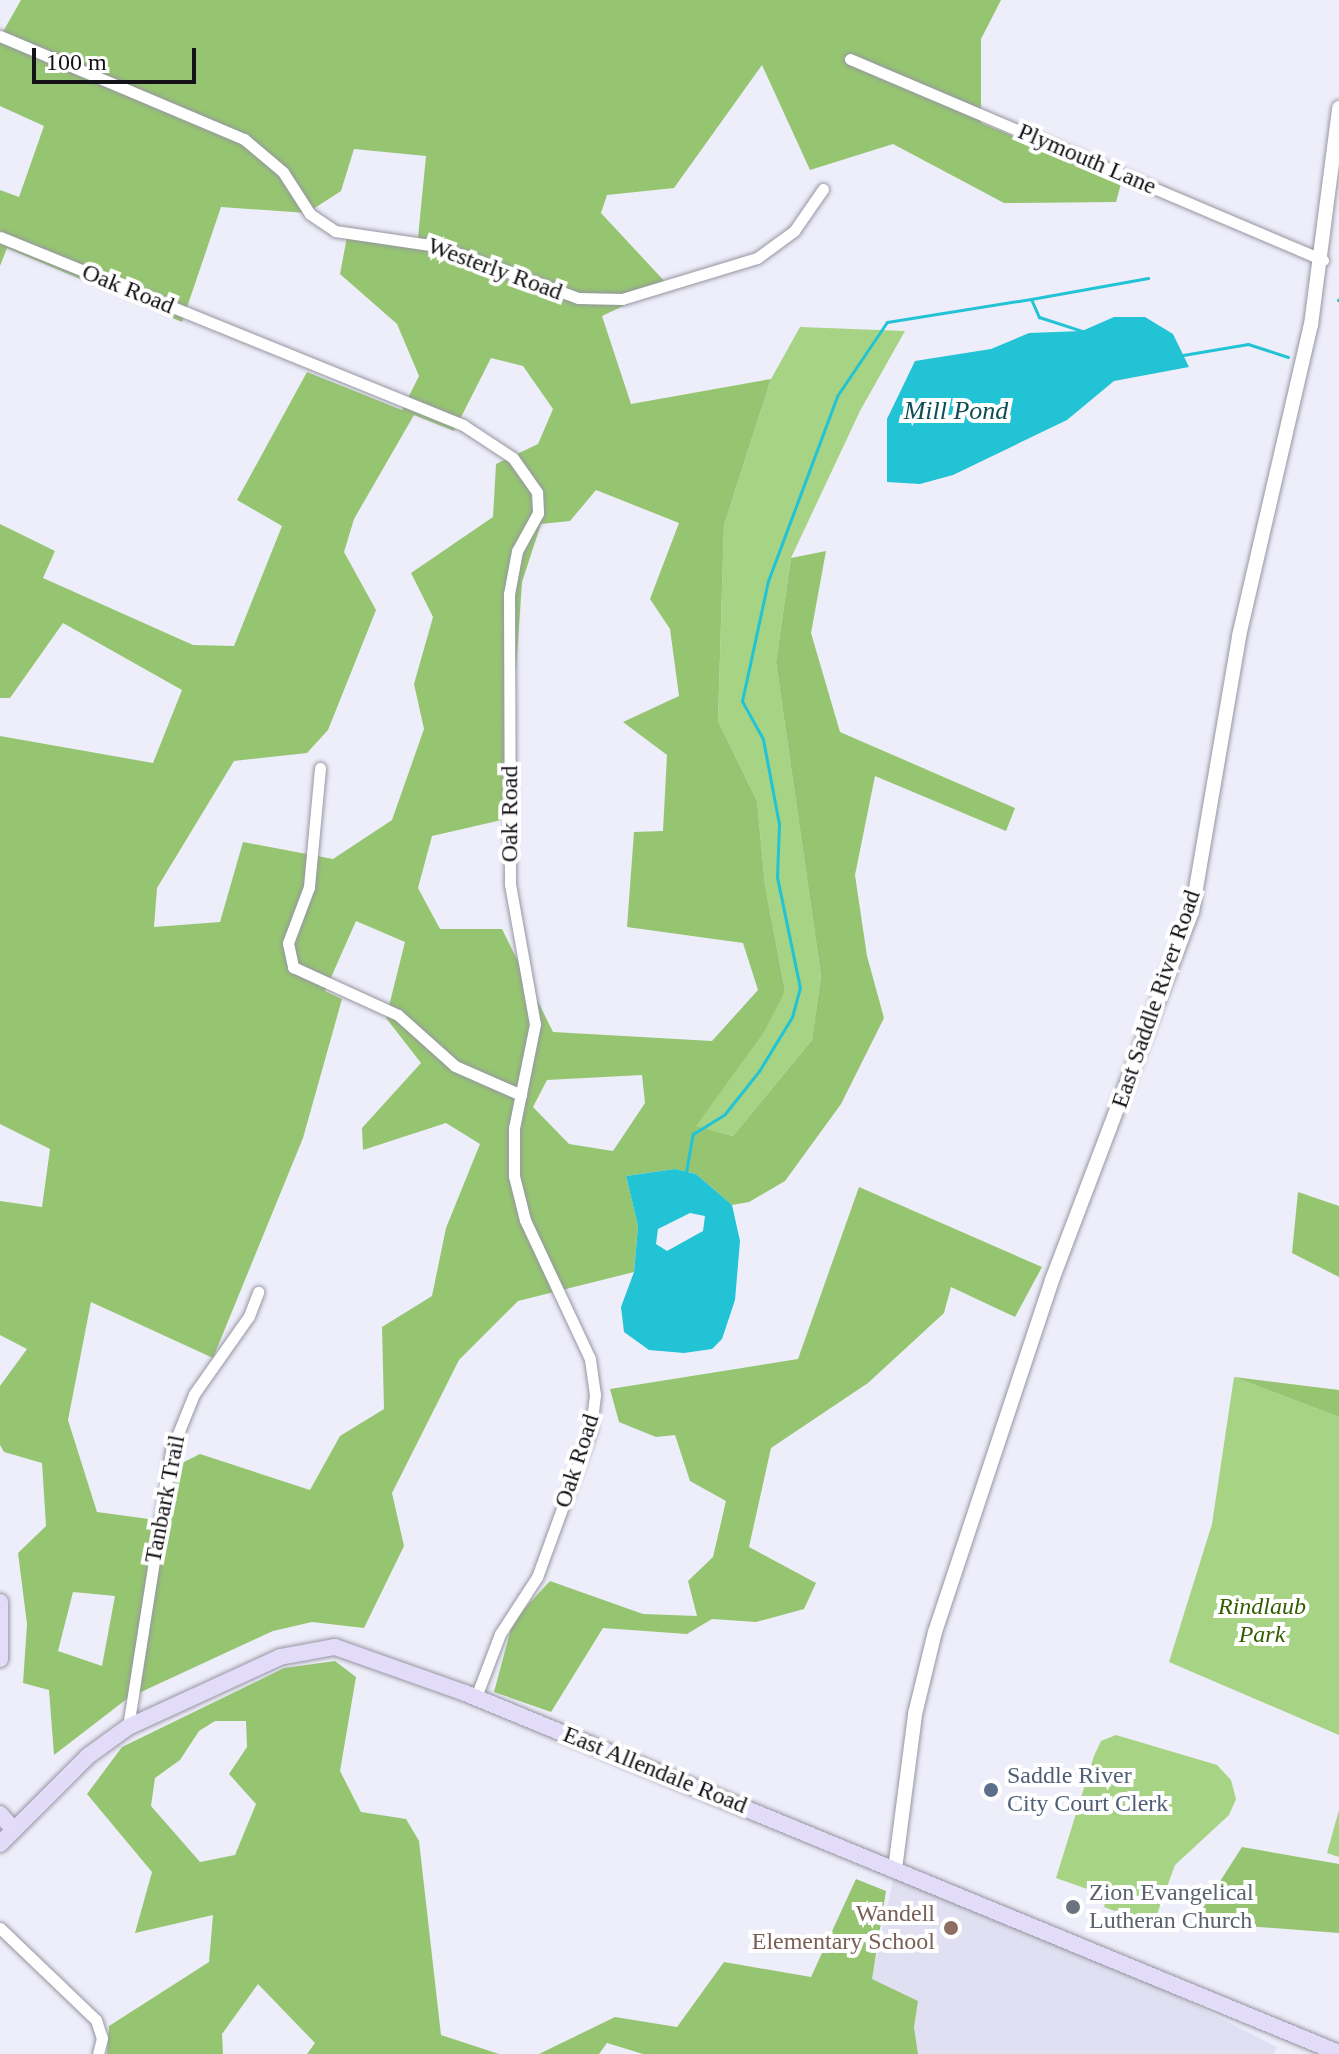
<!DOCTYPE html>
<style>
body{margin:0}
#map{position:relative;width:1339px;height:2054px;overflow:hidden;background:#eeedfa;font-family:Georgia,serif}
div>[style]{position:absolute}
.built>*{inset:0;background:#e0e0f2}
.green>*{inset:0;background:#a7d384}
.forest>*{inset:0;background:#96c571}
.water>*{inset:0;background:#22c3d5}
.stream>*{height:3px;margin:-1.5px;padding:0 1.5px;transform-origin:1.5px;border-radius:1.5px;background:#22c3d5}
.roads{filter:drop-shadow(0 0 2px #9696a1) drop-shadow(0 0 2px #9696a1)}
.minor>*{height:11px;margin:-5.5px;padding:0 5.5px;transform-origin:5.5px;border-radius:5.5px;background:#fff}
.tertiary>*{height:14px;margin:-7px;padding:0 7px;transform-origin:7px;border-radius:7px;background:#fff}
.secondary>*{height:16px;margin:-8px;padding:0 8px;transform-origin:8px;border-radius:8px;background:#e2dcf8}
.dots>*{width:22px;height:22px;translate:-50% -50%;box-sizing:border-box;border:4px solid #fff;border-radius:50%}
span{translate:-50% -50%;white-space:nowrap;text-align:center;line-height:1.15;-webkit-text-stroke:8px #fff;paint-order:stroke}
.street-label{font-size:24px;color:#131216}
.park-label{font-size:24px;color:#345d00;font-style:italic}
.service-label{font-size:24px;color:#4e5e75}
.left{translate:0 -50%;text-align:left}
.worship-label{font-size:24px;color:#5b616d}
.education-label{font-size:24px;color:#785e54}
.right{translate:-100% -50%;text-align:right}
.water-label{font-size:26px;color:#0f4e56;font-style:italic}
.scale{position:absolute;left:32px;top:48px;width:164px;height:36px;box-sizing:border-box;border:4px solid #131216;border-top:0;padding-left:10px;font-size:24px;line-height:28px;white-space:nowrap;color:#131216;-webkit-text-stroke:6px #fff;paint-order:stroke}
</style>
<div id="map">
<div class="built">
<div style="clip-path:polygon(894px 1877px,1146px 1980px,1277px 2047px,1274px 2054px,918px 2054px,914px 2027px,917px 2001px,871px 1980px)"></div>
</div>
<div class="green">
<div style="clip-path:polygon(800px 327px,905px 331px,860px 411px,791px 558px,776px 662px,821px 976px,812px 1040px,733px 1136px,695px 1126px,785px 991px,765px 885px,757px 801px,718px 721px,724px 525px,771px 379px)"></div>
<div style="clip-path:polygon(1234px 1377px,1339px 1417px,1339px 1735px,1169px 1662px,1212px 1524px)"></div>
<div style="clip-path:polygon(1116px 1735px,1217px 1765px,1231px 1780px,1236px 1799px,1229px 1815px,1175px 1865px,1153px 1925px,1104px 1907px,1107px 1896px,1056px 1878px,1094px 1756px,1101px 1741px)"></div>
<div style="clip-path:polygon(1339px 1810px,1339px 1857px,1327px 1853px)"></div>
</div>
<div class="forest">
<div style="clip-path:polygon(evenodd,21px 0,1001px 0,981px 39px,981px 123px,1122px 180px,1116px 202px,1004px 203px,893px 144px,810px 170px,762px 65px,674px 188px,607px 195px,601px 213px,668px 285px,602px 316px,631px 404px,771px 379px,724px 525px,718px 721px,757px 801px,765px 885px,785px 991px,764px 1032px,696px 1126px,733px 1136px,812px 1040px,821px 976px,776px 662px,791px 558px,826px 551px,811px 633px,840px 732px,1015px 808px,1006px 831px,875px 776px,855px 875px,867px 956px,884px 1018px,841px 1104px,785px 1181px,749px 1202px,732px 1205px,696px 1174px,675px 1169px,626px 1176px,638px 1226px,634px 1272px,518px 1301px,459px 1360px,392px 1493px,404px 1546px,364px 1628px,312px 1622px,273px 1631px,128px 1698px,54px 1755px,49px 1690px,23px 1683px,27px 1624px,18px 1553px,46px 1526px,42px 1463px,4px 1452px,0 1445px,0 1386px,27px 1349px,0 1335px,0 1201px,42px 1207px,50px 1149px,0 1124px,0 736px,153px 763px,182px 690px,63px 623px,10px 698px,0 698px,0 524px,55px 551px,43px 578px,193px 645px,234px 646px,282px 526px,237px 500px,307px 372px,402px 410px,419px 376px,397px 324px,340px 274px,347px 237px,417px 248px,426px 156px,354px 149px,341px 191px,307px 213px,221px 207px,182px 322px,7px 248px,0 266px,0 190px,19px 197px,44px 126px,0 106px,0 37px,21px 0,491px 358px,523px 366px,553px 409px,538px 444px,496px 464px,493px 517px,411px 573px,433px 617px,414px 684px,424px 729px,392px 820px,333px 859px,243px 842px,220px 922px,154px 927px,157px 888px,234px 761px,307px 753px,328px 730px,376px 610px,344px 552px,354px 519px,414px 415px,454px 431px,491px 358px,21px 0,596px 490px,679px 523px,650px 599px,670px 629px,679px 696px,623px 722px,667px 755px,663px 831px,634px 832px,627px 927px,743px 943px,758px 990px,712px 1041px,553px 1032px,502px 929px,440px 929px,418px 888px,432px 836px,506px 819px,522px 582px,541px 524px,570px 521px,596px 490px,21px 0,356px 921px,405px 942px,386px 1018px,421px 1063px,362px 1128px,363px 1150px,446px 1123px,480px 1144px,446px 1228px,432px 1296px,382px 1327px,384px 1409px,340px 1436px,310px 1490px,200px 1454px,166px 1471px,156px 1520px,97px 1512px,68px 1420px,91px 1302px,213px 1358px,303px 1138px,342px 999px,325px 991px,356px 921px,21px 0,642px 1075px,645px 1103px,613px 1151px,569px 1144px,533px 1107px,547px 1080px,642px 1075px,21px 0,73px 1592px,115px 1596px,102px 1666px,58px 1651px,73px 1592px)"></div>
<div style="clip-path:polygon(859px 1187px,1042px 1267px,1015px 1317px,951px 1287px,944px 1313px,868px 1383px,771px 1448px,749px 1547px,816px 1583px,804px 1609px,756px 1622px,712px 1619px,687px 1634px,603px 1628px,551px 1712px,494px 1692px,513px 1621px,550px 1581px,643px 1614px,697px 1616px,688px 1581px,713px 1557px,726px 1501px,690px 1481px,675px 1435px,656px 1437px,619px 1422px,610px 1389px,798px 1359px)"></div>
<div style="clip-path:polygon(1298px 1192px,1339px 1206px,1339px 1277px,1292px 1253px)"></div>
<div style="clip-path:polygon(1234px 1377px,1339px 1390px,1339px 1417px)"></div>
<div style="clip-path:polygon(evenodd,335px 1661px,356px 1677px,340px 1771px,361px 1812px,406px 1819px,419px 1841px,441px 2035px,499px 2054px,307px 2054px,315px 2043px,258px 1984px,222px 2034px,223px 2054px,107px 2054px,109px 2026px,209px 1962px,213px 1915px,135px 1933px,152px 1872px,87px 1794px,122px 1747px,284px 1668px,335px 1661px,215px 1721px,246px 1721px,247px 1747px,229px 1774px,256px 1804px,235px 1855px,200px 1862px,151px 1806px,155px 1778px,180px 1760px,199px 1731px,215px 1721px)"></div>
<div style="clip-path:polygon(1242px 1847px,1339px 1864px,1339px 1933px,1194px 1922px)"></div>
<div style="clip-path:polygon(856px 1879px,886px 1891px,872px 1979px,918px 2001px,914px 2027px,918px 2054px,643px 2054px,607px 2043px,599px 2054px,539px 2054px,615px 2017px,677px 2027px,724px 1962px,811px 1977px)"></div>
</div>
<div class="water">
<div style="clip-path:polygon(1114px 317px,1145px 317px,1173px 334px,1189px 367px,1114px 381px,1067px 420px,953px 475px,920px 484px,887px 482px,887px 419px,915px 361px,991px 349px,1029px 333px,1082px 331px)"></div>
<div style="clip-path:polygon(evenodd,675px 1169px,696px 1174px,732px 1205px,740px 1241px,735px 1300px,722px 1339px,712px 1349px,684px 1353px,649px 1350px,624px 1332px,621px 1307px,634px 1272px,638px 1226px,626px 1176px,675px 1169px,690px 1213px,705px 1216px,703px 1231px,667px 1251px,656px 1244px,658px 1229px,690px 1213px)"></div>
</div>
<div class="stream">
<div style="left:1031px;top:299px;width:119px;rotate:-10.2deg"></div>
<div style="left:1338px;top:300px;width:1px;rotate:-45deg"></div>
<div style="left:1183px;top:355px;width:66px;rotate:-9.6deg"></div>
<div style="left:1248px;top:344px;width:42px;rotate:18deg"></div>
<div style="left:686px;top:1172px;width:39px;rotate:-80deg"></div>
<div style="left:693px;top:1134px;width:36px;rotate:-32deg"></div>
<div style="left:724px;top:1115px;width:56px;rotate:-51.5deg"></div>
<div style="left:759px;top:1071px;width:63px;rotate:-58.6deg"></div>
<div style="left:792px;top:1017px;width:30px;rotate:-75deg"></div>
<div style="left:800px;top:988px;width:113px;rotate:-101.7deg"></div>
<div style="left:777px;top:877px;width:53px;rotate:-87.8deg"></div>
<div style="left:779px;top:824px;width:86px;rotate:-100.7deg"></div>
<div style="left:763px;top:739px;width:43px;rotate:-118.9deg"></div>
<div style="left:742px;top:701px;width:123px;rotate:-77.8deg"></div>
<div style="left:768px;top:581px;width:197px;rotate:-69.5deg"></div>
<div style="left:837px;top:396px;width:89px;rotate:-56deg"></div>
<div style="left:887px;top:322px;width:146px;rotate:-9.1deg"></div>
<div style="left:1031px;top:299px;width:20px;rotate:66deg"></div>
<div style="left:1039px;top:317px;width:45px;rotate:18deg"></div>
</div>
<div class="roads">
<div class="minor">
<div style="left:0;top:36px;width:265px;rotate:22.9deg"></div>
<div style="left:244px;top:139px;width:51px;rotate:40.2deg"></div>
<div style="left:283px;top:172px;width:50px;rotate:57.3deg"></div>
<div style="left:310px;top:214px;width:30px;rotate:34deg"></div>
<div style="left:335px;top:231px;width:103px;rotate:8.4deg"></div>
<div style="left:437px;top:246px;width:150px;rotate:20.2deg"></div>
<div style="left:578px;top:298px;width:44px;rotate:1.3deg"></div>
<div style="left:622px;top:299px;width:141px;rotate:-16.9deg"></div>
<div style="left:757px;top:258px;width:46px;rotate:-36.1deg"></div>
<div style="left:794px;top:231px;width:51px;rotate:-55.4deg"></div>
<div style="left:850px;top:59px;width:514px;rotate:23.02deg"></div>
<div style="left:0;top:237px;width:500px;rotate:22.1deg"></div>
<div style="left:463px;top:425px;width:60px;rotate:33.4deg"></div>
<div style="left:513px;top:458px;width:42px;rotate:54.8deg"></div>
<div style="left:537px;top:492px;width:21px;rotate:87deg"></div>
<div style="left:538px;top:513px;width:43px;rotate:118.9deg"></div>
<div style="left:517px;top:551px;width:44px;rotate:100.5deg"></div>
<div style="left:509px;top:594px;width:290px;rotate:89.8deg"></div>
<div style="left:510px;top:884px;width:142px;rotate:79.9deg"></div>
<div style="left:535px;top:1024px;width:106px;rotate:101.4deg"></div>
<div style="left:514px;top:1128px;width:48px;rotate:90deg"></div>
<div style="left:514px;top:1176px;width:45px;rotate:76deg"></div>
<div style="left:525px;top:1220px;width:153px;rotate:64.9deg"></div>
<div style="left:590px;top:1359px;width:36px;rotate:82deg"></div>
<div style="left:595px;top:1395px;width:34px;rotate:97deg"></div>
<div style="left:591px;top:1429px;width:158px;rotate:110deg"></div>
<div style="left:537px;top:1577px;width:68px;rotate:123deg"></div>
<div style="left:500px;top:1634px;width:67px;rotate:110.9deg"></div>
<div style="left:320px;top:768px;width:120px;rotate:95.3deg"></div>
<div style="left:309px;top:887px;width:60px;rotate:110.6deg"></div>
<div style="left:288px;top:943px;width:25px;rotate:78deg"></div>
<div style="left:293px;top:967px;width:115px;rotate:24.6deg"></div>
<div style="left:398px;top:1015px;width:76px;rotate:41.8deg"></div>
<div style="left:455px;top:1066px;width:72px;rotate:23.7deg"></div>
<div style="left:128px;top:1727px;width:279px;rotate:-81.1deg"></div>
<div style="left:171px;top:1451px;width:61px;rotate:-68deg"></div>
<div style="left:194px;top:1394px;width:95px;rotate:-54.8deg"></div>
<div style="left:249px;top:1316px;width:26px;rotate:-69deg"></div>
<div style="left:0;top:1928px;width:133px;rotate:43.8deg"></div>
<div style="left:96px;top:2020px;width:19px;rotate:72deg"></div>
<div style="left:102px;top:2038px;width:16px;rotate:104deg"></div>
</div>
<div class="tertiary">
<div style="left:895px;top:1869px;width:156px;rotate:-82.6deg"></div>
<div style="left:915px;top:1714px;width:84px;rotate:-76.3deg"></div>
<div style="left:935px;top:1632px;width:371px;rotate:-71.6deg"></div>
<div style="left:1052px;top:1280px;width:394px;rotate:-69.2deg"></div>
<div style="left:1192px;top:912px;width:280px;rotate:-80.3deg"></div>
<div style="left:1239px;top:636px;width:319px;rotate:-77deg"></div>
<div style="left:1311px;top:325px;width:219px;rotate:-82.6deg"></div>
</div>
<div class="secondary">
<div style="left:0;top:1602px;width:57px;rotate:90deg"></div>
<div style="left:0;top:1814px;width:21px;rotate:49deg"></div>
<div style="left:0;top:1844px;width:124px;rotate:-45deg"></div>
<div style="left:88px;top:1756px;width:49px;rotate:-35.9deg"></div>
<div style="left:128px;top:1727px;width:167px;rotate:-24.7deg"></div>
<div style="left:280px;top:1657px;width:56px;rotate:-10.3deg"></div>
<div style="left:335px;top:1647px;width:138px;rotate:19.5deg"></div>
<div style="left:465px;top:1693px;width:945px;rotate:22.39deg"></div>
</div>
</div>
<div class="dots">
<div style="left:991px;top:1790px;background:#5c6f8a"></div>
<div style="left:1073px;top:1907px;background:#6b7280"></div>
<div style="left:951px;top:1928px;background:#8d6e63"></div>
</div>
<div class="street-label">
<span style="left:1087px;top:159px;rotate:23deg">Plymouth Lane</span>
<span style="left:495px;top:269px;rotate:20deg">Westerly Road</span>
<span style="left:128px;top:289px;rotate:22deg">Oak Road</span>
<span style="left:510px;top:814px;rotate:-90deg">Oak Road</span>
<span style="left:1156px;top:999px;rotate:-71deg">East Saddle River Road</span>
<span style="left:577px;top:1461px;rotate:-72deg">Oak Road</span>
<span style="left:165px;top:1499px;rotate:-79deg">Tanbark Trail</span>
<span style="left:655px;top:1770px;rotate:22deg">East Allendale Road</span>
</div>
<div class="park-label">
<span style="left:1262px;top:1621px">Rindlaub<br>Park</span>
</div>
<div class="service-label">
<span class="left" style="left:1007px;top:1790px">Saddle River<br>City Court Clerk</span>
</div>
<div class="worship-label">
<span class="left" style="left:1089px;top:1907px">Zion Evangelical<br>Lutheran Church</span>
</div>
<div class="education-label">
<span class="right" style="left:935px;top:1928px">Wandell<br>Elementary School</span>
</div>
<div class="water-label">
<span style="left:956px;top:411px">Mill Pond</span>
</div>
<div class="scale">100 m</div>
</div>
